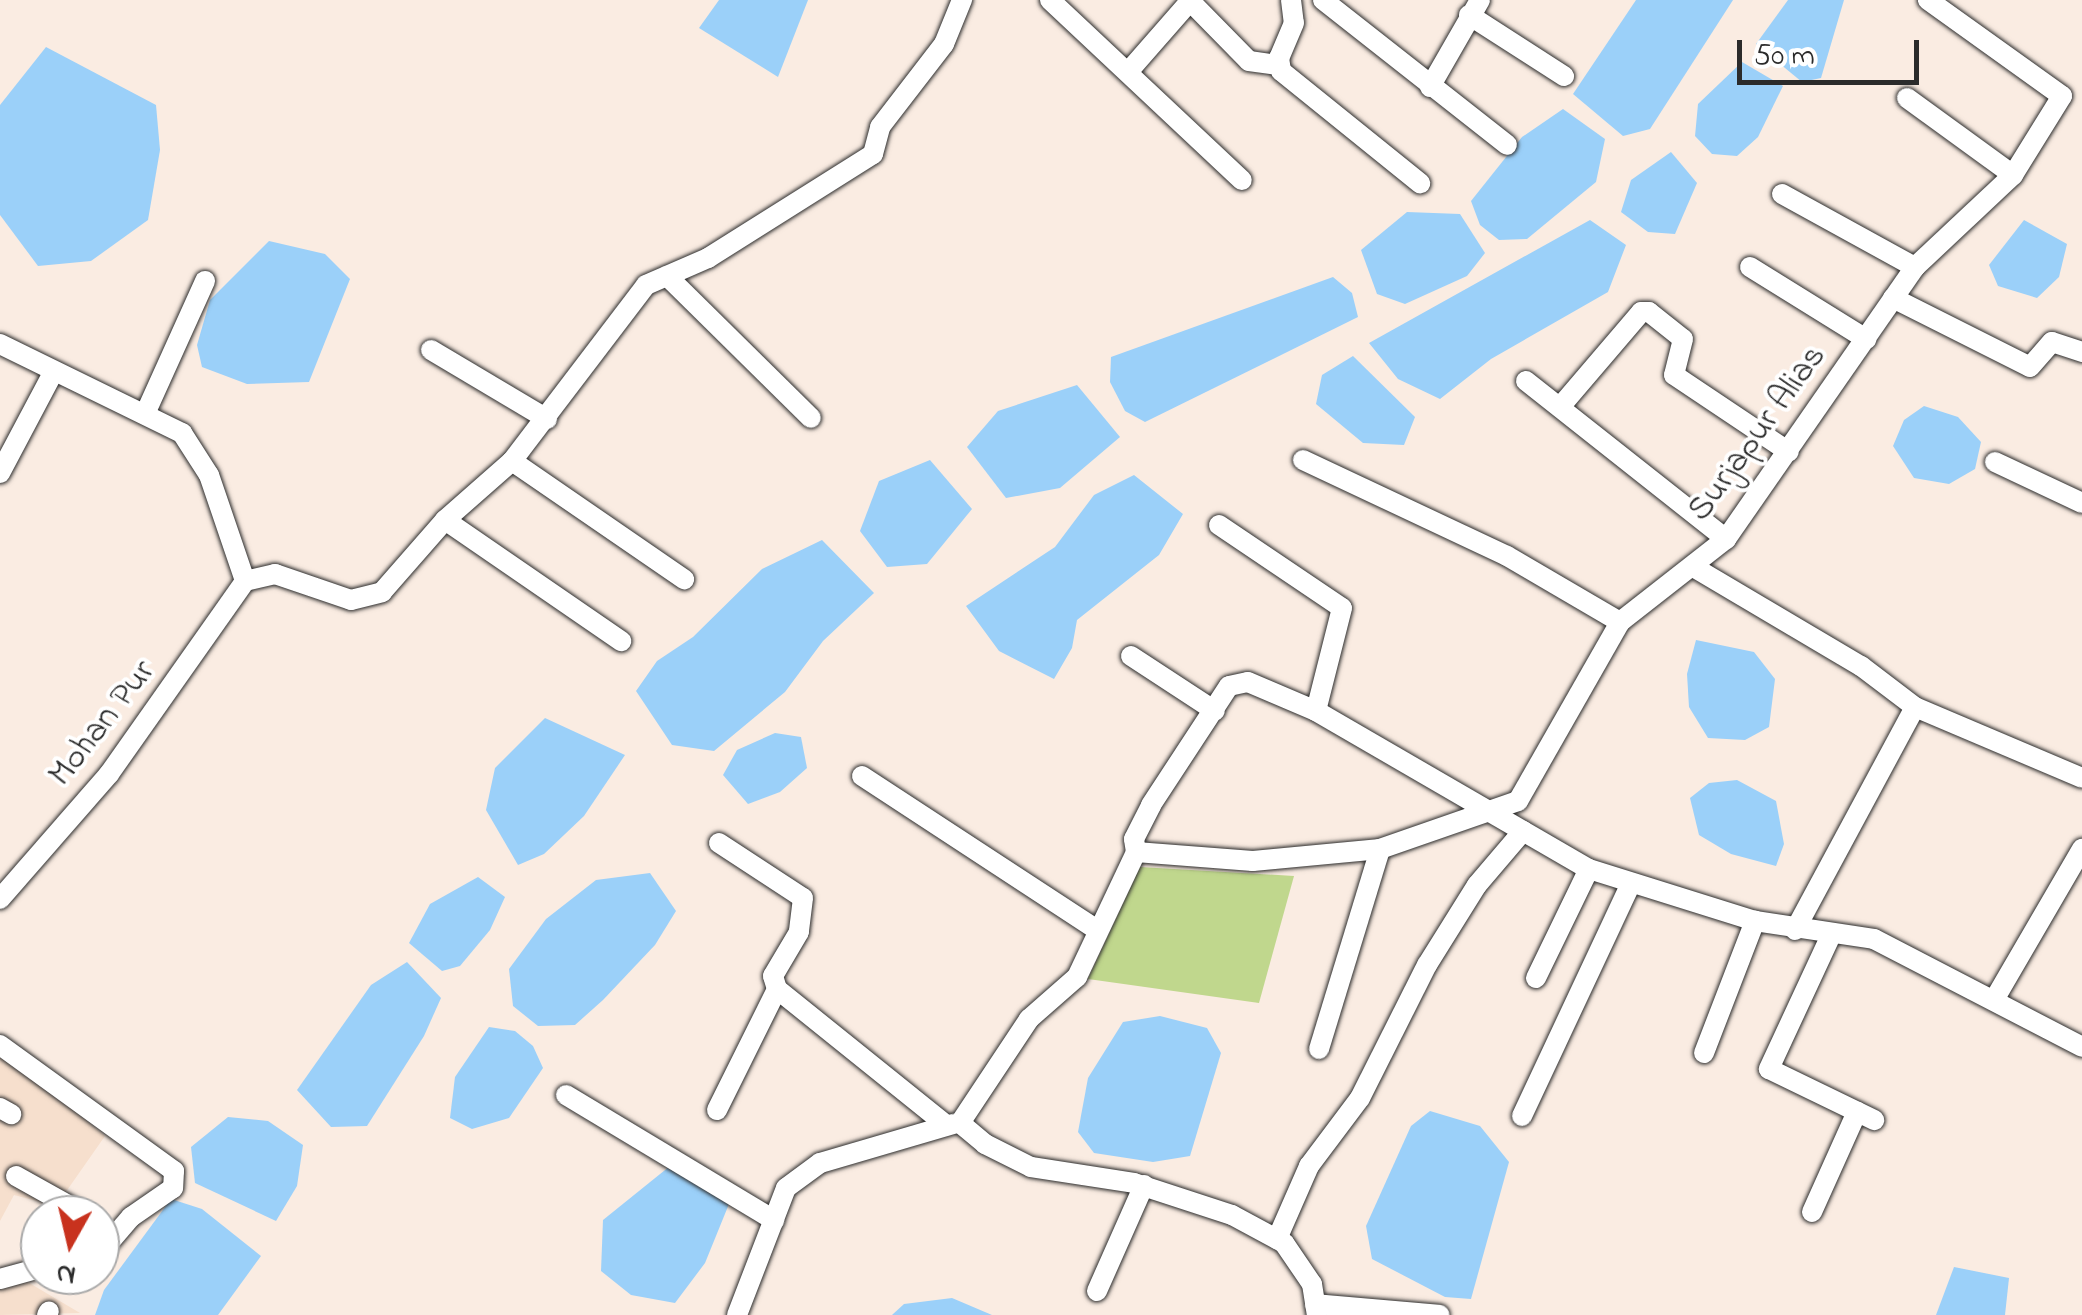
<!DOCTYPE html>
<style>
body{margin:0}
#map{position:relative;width:2082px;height:1315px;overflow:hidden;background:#faece2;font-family:"Indie Flower",sans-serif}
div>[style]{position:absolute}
.built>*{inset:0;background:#f6dfcd}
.green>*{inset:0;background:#c0d78d}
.water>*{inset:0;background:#9bd0f9}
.roads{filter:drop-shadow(0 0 2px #2b2b2b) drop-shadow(0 0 2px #2b2b2b)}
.street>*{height:20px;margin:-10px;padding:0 10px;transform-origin:10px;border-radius:10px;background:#fff}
span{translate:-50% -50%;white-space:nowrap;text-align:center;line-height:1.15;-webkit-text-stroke:8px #fff;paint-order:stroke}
.street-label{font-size:35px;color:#2b2b2b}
.north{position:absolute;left:20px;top:1195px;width:100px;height:100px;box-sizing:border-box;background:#fff;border:2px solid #aaa;border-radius:50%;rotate:188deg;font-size:28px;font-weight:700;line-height:40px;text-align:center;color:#2b2b2b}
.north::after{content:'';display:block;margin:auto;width:35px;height:45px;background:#c8321e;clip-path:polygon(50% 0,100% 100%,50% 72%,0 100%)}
.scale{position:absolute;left:1737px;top:40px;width:182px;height:45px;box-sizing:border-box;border:5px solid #2b2b2b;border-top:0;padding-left:12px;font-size:30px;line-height:35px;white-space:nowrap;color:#2b2b2b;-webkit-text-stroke:8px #fff;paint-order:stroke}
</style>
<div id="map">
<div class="built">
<div style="clip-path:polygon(0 1048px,105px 1136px,56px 1206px,14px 1195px,0 1221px)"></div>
<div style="clip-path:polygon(9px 1271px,80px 1313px,0 1315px,0 1278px)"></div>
</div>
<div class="green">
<div style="clip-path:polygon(1140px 867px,1294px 876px,1259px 1003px,1088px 979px)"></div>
</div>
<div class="water">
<div style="clip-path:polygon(719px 0,808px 0,778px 77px,699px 28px)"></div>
<div style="clip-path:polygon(1636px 0,1733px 0,1650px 129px,1623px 136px,1573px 94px)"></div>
<div style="clip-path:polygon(1788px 0,1844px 0,1821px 78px,1802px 82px,1756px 44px)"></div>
<div style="clip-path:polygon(46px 47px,156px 105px,160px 150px,148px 220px,91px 261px,38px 266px,0 215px,0 105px)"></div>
<div style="clip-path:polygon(1742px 62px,1783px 86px,1758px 137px,1737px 156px,1712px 154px,1695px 136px,1698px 104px)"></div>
<div style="clip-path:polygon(1563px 109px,1605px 139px,1596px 182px,1527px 239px,1499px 240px,1480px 225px,1471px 201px,1522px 137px)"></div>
<div style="clip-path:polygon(1671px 152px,1697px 183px,1675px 234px,1648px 232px,1621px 212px,1631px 180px)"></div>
<div style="clip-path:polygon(1407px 212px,1460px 214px,1485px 253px,1467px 276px,1405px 304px,1377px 294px,1361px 250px)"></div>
<div style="clip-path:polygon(1590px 220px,1626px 245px,1608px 292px,1491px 359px,1440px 399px,1398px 379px,1369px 343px)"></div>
<div style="clip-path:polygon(2024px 220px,2067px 244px,2059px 277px,2037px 298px,1998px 286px,1989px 265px)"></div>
<div style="clip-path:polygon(269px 241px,325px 254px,350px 279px,309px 382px,247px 384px,202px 367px,197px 345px,210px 300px)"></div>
<div style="clip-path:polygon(1333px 277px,1352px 293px,1358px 317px,1145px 422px,1125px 411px,1110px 382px,1111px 357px)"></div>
<div style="clip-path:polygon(1353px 356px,1415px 417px,1404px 445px,1363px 443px,1316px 404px,1322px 375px)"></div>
<div style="clip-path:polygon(1077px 385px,1120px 437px,1060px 488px,1006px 498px,967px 447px,998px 411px)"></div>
<div style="clip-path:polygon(1924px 406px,1958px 417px,1981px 442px,1975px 469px,1949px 484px,1914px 478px,1893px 446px,1904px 420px)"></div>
<div style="clip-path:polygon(930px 460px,972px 509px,927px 564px,887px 567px,860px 531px,879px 481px)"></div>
<div style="clip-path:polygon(1134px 475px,1183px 514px,1159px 555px,1077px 620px,1072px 648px,1054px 679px,999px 651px,966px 606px,1055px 547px,1094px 495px)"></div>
<div style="clip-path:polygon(822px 540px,874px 593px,823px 641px,785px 692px,714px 751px,672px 745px,636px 691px,657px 661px,693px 637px,762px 569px)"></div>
<div style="clip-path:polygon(1696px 640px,1754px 652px,1775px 679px,1769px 727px,1745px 740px,1708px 738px,1689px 707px,1687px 674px)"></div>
<div style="clip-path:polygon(545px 718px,625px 755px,584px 816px,544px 854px,518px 865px,486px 810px,495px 768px)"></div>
<div style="clip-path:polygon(775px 733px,801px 737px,807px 768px,780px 792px,748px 804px,723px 775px,737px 750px)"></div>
<div style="clip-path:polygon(1737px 780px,1776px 801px,1784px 844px,1776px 866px,1731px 854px,1699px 835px,1690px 798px,1709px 783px)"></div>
<div style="clip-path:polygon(650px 873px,676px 911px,655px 945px,603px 1000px,575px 1025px,538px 1026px,513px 1006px,509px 969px,546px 919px,596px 880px)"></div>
<div style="clip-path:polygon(478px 877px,505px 897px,490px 930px,460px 966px,442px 971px,409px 943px,430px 904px)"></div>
<div style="clip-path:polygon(407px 962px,441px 998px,424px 1036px,367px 1126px,331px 1127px,297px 1090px,371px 985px)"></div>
<div style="clip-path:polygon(1160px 1016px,1207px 1028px,1221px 1053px,1190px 1156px,1153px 1162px,1094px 1153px,1078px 1132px,1088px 1078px,1123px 1022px)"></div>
<div style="clip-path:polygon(489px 1027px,515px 1031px,533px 1046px,543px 1068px,509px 1118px,472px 1129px,450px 1118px,455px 1077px)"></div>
<div style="clip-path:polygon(1430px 1111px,1480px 1126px,1509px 1162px,1471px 1299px,1445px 1297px,1372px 1259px,1366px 1226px,1411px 1126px)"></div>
<div style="clip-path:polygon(228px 1117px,268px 1121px,303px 1145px,297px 1186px,276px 1221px,195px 1183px,191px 1147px)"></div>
<div style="clip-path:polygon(670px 1166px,705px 1167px,729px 1204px,705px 1263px,675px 1303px,631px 1295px,601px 1271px,603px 1220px)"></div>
<div style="clip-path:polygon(171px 1199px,202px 1209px,261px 1256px,218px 1315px,95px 1315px,104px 1290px)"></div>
<div style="clip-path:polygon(1954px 1267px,2009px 1278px,2005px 1315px,1936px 1315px)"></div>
<div style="clip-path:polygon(952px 1298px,992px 1315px,892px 1315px,904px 1304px)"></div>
</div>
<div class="roads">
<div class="street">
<div style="left:1050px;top:0;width:263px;rotate:43.2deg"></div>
<div style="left:1291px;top:0;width:23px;rotate:83deg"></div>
<div style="left:1294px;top:23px;width:38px;rotate:113deg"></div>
<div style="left:1279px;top:58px;width:13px;rotate:81deg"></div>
<div style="left:1281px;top:71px;width:179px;rotate:38.9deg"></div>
<div style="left:1323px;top:0;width:234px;rotate:38.2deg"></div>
<div style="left:1190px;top:1px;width:84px;rotate:45.5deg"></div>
<div style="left:1249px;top:61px;width:28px;rotate:8deg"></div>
<div style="left:1469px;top:15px;width:113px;rotate:32.7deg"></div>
<div style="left:1128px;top:72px;width:96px;rotate:-48.8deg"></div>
<div style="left:1430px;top:87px;width:100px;rotate:-60.1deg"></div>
<div style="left:1907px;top:98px;width:131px;rotate:36deg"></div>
<div style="left:1782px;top:194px;width:152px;rotate:28.8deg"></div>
<div style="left:1750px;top:267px;width:137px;rotate:31.8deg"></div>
<div style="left:667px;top:276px;width:202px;rotate:44.6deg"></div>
<div style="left:1893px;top:298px;width:153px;rotate:26.7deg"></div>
<div style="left:2030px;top:367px;width:33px;rotate:-49deg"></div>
<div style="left:2052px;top:342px;width:32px;rotate:18deg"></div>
<div style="left:0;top:344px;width:203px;rotate:26.1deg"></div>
<div style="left:182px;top:433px;width:50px;rotate:57.3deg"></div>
<div style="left:209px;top:475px;width:112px;rotate:71.2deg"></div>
<div style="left:431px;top:350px;width:135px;rotate:30.7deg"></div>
<div style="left:1526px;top:381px;width:255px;rotate:38.3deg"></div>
<div style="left:1560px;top:407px;width:125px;rotate:-49.5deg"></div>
<div style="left:1641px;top:312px;width:8px"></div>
<div style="left:1649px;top:312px;width:43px;rotate:38.5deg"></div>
<div style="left:1683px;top:339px;width:37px;rotate:104deg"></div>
<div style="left:1674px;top:375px;width:138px;rotate:33.8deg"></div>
<div style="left:145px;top:414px;width:146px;rotate:-65.7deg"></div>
<div style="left:1303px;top:460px;width:225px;rotate:25.2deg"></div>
<div style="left:1507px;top:556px;width:131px;rotate:30.3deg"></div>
<div style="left:512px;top:461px;width:209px;rotate:34.5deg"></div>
<div style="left:1995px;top:462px;width:96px;rotate:25.2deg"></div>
<div style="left:0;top:473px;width:113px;rotate:-62.1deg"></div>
<div style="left:445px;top:520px;width:214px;rotate:34.5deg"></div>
<div style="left:1219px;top:525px;width:148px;rotate:34deg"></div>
<div style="left:1342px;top:608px;width:106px;rotate:104.2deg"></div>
<div style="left:1316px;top:711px;width:315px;rotate:30.1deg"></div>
<div style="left:1589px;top:869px;width:174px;rotate:17.4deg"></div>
<div style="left:1755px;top:921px;width:120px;rotate:8.6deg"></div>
<div style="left:1874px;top:939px;width:234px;rotate:27.4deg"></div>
<div style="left:1695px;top:568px;width:193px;rotate:30.6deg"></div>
<div style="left:1861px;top:666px;width:68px;rotate:37.2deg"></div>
<div style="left:245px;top:581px;width:31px;rotate:-13deg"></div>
<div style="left:275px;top:574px;width:80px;rotate:18.9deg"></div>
<div style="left:351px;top:600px;width:32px;rotate:-14deg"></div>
<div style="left:382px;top:592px;width:96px;rotate:-48.8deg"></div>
<div style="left:445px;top:520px;width:89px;rotate:-41.4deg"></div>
<div style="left:512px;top:461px;width:221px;rotate:-52.7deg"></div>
<div style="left:646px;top:285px;width:68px;rotate:-23.5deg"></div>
<div style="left:708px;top:258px;width:195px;rotate:-32.2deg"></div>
<div style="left:873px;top:154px;width:28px;rotate:-75deg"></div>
<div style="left:880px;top:127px;width:105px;rotate:-52.4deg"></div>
<div style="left:944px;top:44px;width:48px;rotate:-67.8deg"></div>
<div style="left:1131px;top:656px;width:100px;rotate:33.2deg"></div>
<div style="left:862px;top:776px;width:280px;rotate:33.2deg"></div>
<div style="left:719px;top:843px;width:100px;rotate:33.2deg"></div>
<div style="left:803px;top:898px;width:34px;rotate:97deg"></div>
<div style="left:799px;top:932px;width:51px;rotate:120.6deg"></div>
<div style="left:773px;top:976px;width:14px;rotate:73deg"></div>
<div style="left:777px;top:989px;width:217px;rotate:38.8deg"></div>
<div style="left:1136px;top:852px;width:13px;rotate:-99deg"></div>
<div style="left:1134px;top:839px;width:38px;rotate:-63deg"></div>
<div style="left:1151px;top:805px;width:142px;rotate:-56.8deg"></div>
<div style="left:1229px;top:686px;width:19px;rotate:-12deg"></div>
<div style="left:1248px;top:682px;width:74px;rotate:23.1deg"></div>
<div style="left:0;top:899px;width:166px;rotate:-48.9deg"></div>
<div style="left:109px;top:774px;width:236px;rotate:-54.8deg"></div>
<div style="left:1795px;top:930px;width:253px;rotate:-61.7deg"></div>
<div style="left:1915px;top:707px;width:181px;rotate:23deg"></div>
<div style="left:1832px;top:933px;width:150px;rotate:114.9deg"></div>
<div style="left:1769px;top:1069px;width:117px;rotate:25.9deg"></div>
<div style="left:1536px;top:978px;width:121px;rotate:-64.1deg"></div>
<div style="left:1994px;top:1000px;width:175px;rotate:-59.8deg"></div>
<div style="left:0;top:1045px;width:215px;rotate:35.9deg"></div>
<div style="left:174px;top:1171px;width:17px;rotate:93deg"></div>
<div style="left:173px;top:1188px;width:51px;rotate:145.4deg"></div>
<div style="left:131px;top:1217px;width:48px;rotate:130.7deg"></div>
<div style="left:1319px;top:1049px;width:209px;rotate:-73deg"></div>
<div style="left:1704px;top:1053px;width:142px;rotate:-68.9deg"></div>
<div style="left:566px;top:1095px;width:243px;rotate:31deg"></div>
<div style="left:0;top:1108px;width:13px;rotate:29deg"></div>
<div style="left:717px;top:1110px;width:135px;rotate:-63.6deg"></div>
<div style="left:1522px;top:1116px;width:255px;rotate:-64.9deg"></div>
<div style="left:960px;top:1123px;width:125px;rotate:-56.4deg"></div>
<div style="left:1029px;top:1019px;width:64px;rotate:-41.2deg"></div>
<div style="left:1077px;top:977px;width:138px;rotate:-64.7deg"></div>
<div style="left:1136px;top:852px;width:117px;rotate:4.4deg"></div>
<div style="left:1253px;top:861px;width:128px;rotate:-5.4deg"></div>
<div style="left:1380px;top:849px;width:146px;rotate:-19.2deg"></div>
<div style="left:1518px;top:801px;width:206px;rotate:-60.3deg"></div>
<div style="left:1620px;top:622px;width:135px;rotate:-38.1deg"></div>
<div style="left:1726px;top:539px;width:331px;rotate:-55.2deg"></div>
<div style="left:1915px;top:267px;width:134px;rotate:-43.2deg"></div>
<div style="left:2013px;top:175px;width:93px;rotate:-58.2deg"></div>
<div style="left:2062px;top:96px;width:165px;rotate:-144.4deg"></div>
<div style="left:960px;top:1123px;width:33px;rotate:40deg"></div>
<div style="left:985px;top:1144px;width:51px;rotate:26.6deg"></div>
<div style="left:1031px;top:1167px;width:104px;rotate:8.8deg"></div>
<div style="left:1134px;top:1183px;width:103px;rotate:18.1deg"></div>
<div style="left:1232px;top:1215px;width:59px;rotate:28.3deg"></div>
<div style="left:1284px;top:1243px;width:50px;rotate:55.7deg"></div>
<div style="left:1312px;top:1284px;width:31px;rotate:81deg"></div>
<div style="left:16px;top:1176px;width:80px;rotate:29.1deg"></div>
<div style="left:1812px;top:1212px;width:110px;rotate:-65.8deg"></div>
<div style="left:1277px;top:1239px;width:80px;rotate:-66.3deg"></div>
<div style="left:1309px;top:1166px;width:85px;rotate:-53.1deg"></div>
<div style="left:1360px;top:1098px;width:149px;rotate:-63.3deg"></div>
<div style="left:1427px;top:965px;width:94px;rotate:-58deg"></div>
<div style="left:1477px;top:885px;width:71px;rotate:-49.6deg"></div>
<div style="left:0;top:1279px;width:41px;rotate:-15.4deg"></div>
<div style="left:1097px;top:1291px;width:116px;rotate:-66.1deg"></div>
<div style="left:1315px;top:1304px;width:125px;rotate:5deg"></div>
<div style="left:47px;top:1315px;width:4px;rotate:-63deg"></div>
<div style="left:737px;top:1315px;width:136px;rotate:-68.9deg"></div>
<div style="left:786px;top:1188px;width:42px;rotate:-36.3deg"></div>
<div style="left:820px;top:1163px;width:139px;rotate:-16.3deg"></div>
</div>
</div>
<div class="street-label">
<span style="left:1758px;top:434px;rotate:-54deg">Surjapur Alias</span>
<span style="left:103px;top:724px;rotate:-52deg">Mohan Pur</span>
</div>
<div class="north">N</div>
<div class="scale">50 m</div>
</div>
